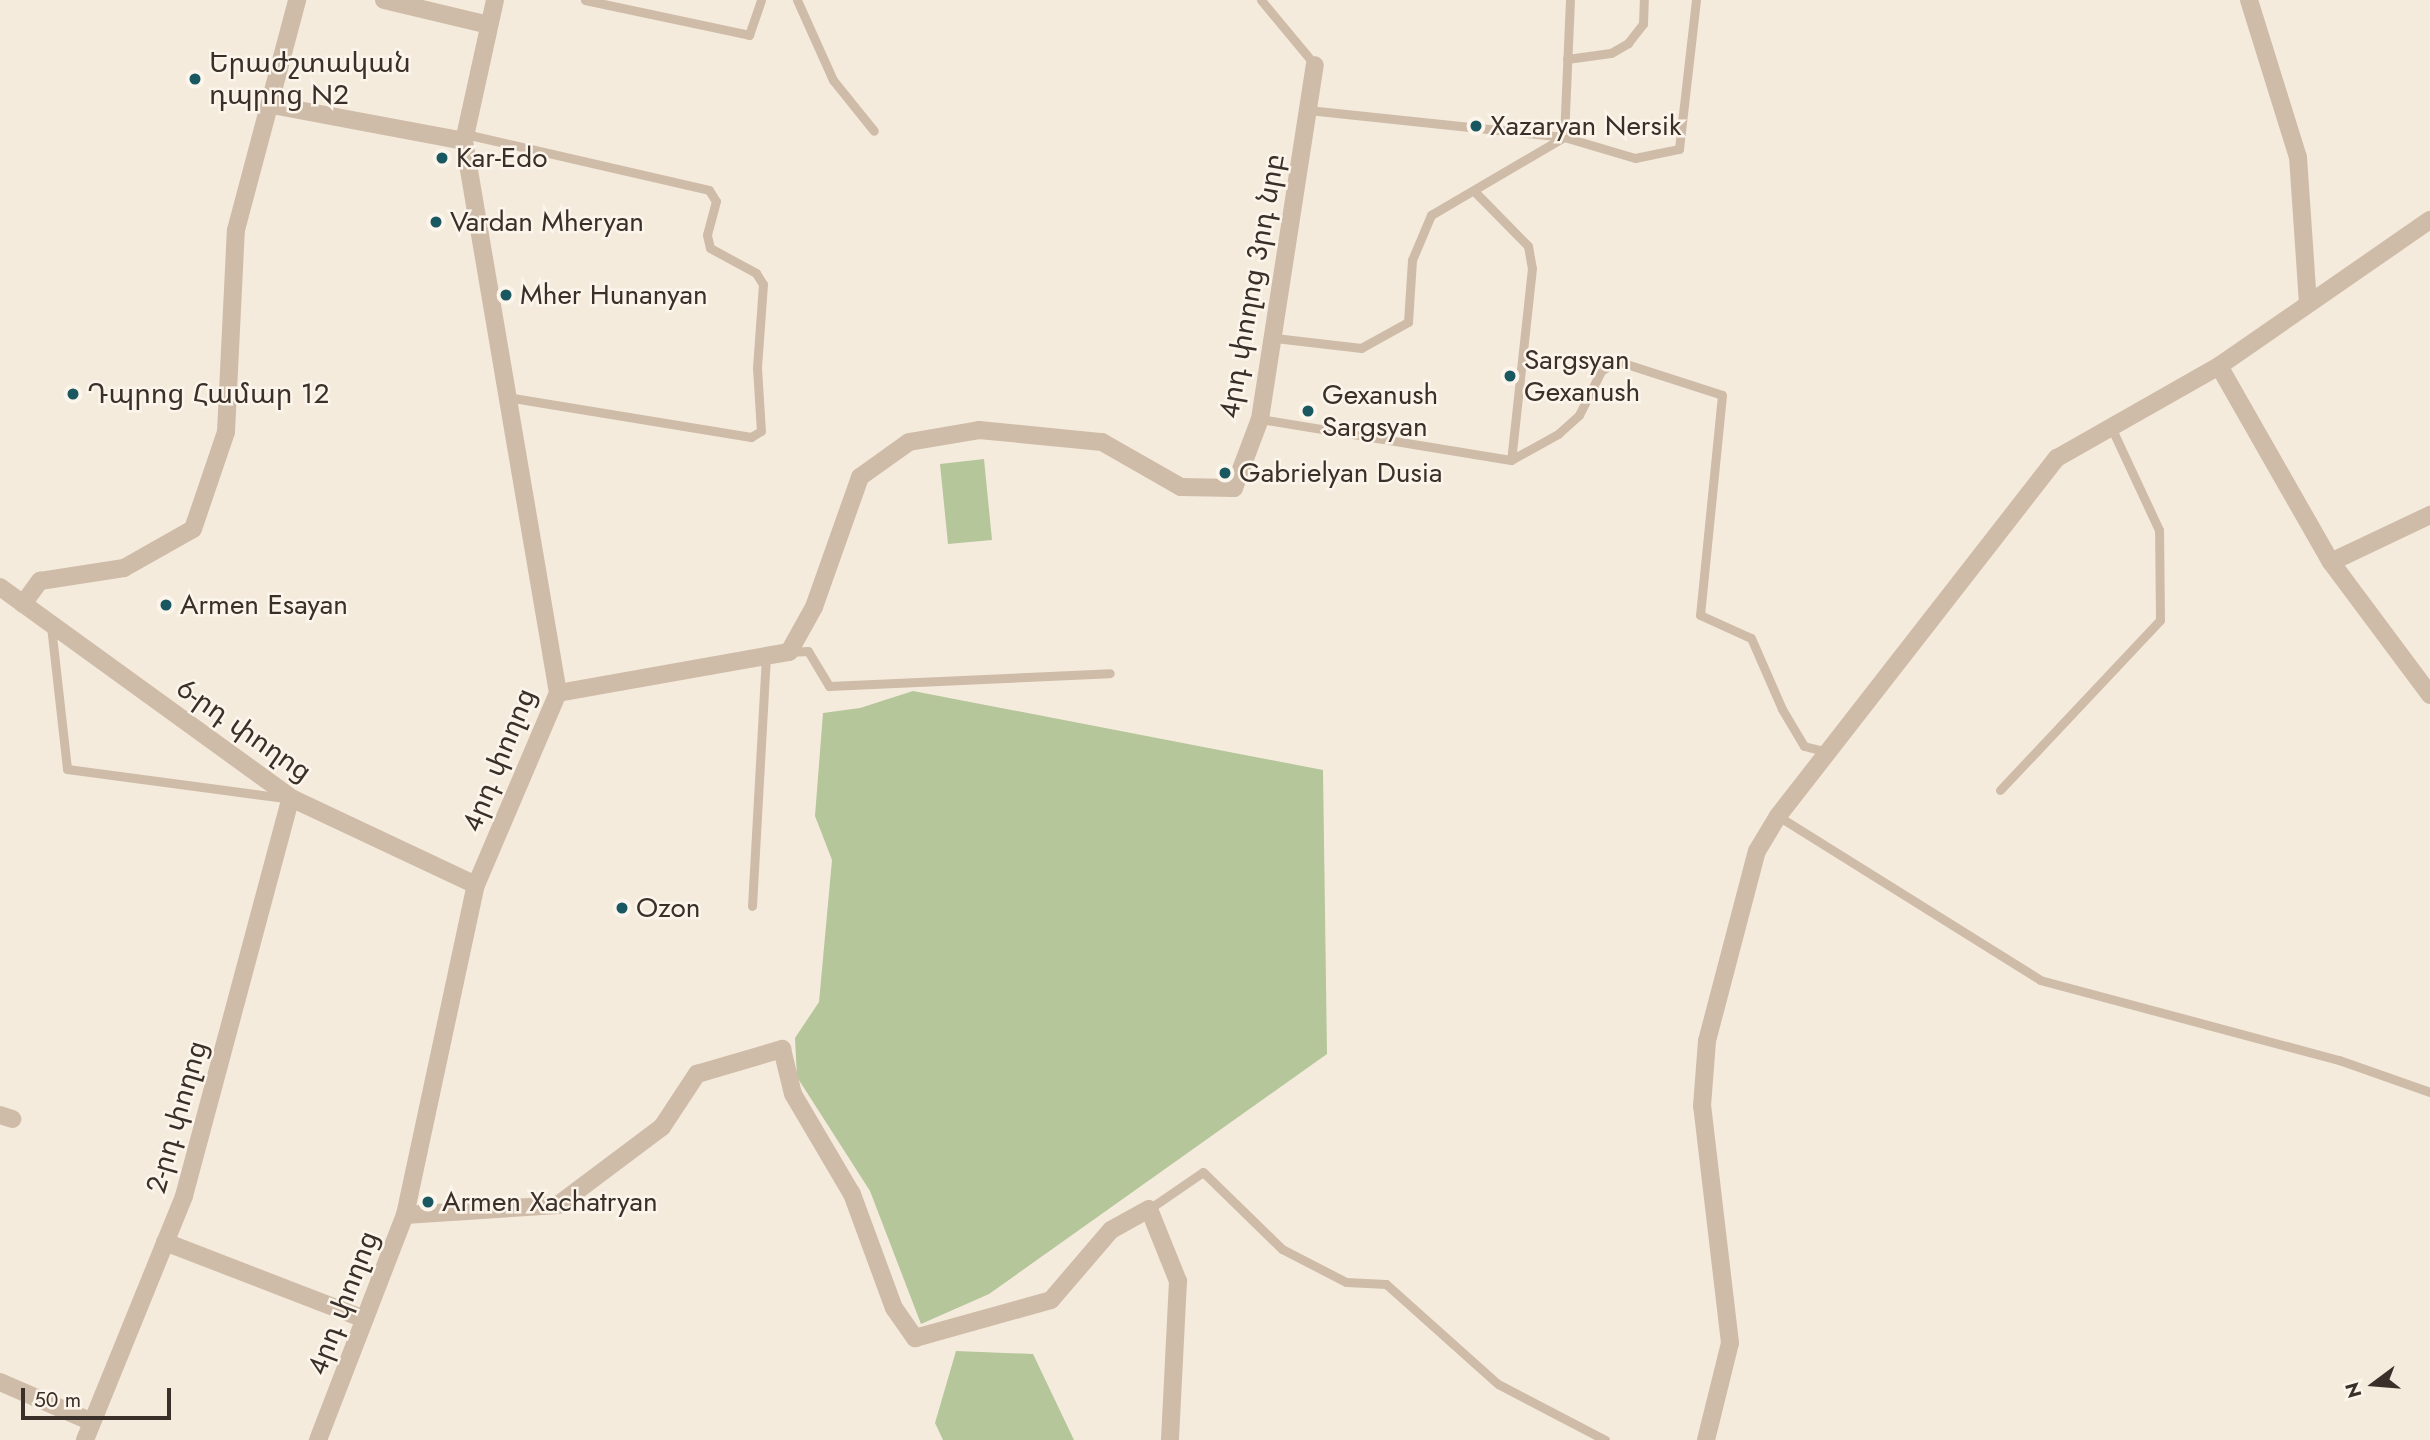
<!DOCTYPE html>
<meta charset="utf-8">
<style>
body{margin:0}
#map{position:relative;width:2430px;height:1440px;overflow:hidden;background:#f5ebdd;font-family:Jost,"Noto Sans Armenian",sans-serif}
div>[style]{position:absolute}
.green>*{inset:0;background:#b5c69b}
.service>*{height:9px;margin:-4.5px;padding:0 4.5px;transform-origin:4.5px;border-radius:4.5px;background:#cfbca8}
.minor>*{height:18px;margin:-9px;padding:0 9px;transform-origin:9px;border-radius:9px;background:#cfbca8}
.dots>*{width:19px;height:19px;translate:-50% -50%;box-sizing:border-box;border:4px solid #fcf5eb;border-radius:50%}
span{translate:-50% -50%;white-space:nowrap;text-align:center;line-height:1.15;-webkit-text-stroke:5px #fcf5eb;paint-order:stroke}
.poi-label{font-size:28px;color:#3b3029}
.left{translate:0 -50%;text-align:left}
.street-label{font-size:28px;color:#3b3029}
.north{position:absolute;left:2339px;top:1349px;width:70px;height:70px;-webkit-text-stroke:5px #fcf5eb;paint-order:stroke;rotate:254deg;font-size:19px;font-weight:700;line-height:28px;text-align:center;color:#3b3029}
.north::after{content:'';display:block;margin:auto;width:24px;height:32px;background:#3b3029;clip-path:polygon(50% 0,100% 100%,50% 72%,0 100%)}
.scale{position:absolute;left:21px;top:1388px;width:150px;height:32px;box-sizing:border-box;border:4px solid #3b3029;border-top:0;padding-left:9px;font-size:21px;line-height:24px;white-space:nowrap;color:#3b3029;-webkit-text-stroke:5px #fcf5eb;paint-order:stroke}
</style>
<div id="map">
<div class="green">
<div style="clip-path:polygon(984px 459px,992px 540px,948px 544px,940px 464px)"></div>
<div style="clip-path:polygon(913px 691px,1323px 770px,1327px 1054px,989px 1294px,921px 1324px,870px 1191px,797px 1077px,795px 1038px,819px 1002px,832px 860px,815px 816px,823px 713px,860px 708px)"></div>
<div style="clip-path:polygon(956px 1351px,1033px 1354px,1074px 1440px,943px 1440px,935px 1423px)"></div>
</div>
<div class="service">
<div style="left:585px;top:0;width:168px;rotate:12deg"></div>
<div style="left:749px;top:35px;width:37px;rotate:-71deg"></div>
<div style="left:797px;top:0;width:88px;rotate:65.8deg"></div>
<div style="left:833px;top:80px;width:65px;rotate:51.2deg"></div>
<div style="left:1261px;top:0;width:85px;rotate:50.3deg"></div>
<div style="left:1567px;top:59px;width:44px;rotate:-7.8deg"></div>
<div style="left:1611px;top:53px;width:20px;rotate:-30deg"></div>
<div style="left:1628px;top:43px;width:24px;rotate:-52deg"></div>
<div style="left:1643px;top:24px;width:24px;rotate:-88deg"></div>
<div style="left:1308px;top:110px;width:257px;rotate:6deg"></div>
<div style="left:1564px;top:137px;width:137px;rotate:-87.5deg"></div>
<div style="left:465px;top:134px;width:250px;rotate:12.9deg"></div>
<div style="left:709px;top:190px;width:13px;rotate:58deg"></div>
<div style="left:716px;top:201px;width:35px;rotate:105deg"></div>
<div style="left:707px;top:235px;width:13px;rotate:77deg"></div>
<div style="left:710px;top:248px;width:52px;rotate:28.5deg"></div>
<div style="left:756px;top:273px;width:13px;rotate:58deg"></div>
<div style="left:763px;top:284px;width:84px;rotate:94.1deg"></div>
<div style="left:757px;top:368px;width:63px;rotate:86.4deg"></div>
<div style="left:761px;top:431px;width:12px;rotate:149deg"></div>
<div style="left:751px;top:437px;width:246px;rotate:-170.7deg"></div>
<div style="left:1474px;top:191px;width:77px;rotate:45.5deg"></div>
<div style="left:1528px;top:246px;width:22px;rotate:80deg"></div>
<div style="left:1532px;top:268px;width:193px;rotate:96.2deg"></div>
<div style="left:1275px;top:338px;width:87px;rotate:6.6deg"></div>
<div style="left:1361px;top:348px;width:54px;rotate:-29deg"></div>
<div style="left:1408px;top:322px;width:62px;rotate:-86.3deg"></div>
<div style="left:1412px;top:260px;width:49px;rotate:-67.1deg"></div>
<div style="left:1431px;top:215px;width:154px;rotate:-30.4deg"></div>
<div style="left:1564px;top:137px;width:74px;rotate:16.5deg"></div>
<div style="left:1635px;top:158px;width:45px;rotate:-11.6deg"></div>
<div style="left:1679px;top:149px;width:150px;rotate:-83.5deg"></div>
<div style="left:1260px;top:419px;width:254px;rotate:9.3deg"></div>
<div style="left:1511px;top:460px;width:54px;rotate:-29deg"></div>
<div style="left:1558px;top:434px;width:28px;rotate:-42deg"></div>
<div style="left:1579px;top:415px;width:49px;rotate:-63.4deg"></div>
<div style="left:1601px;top:371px;width:19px;rotate:-32deg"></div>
<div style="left:1617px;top:361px;width:110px;rotate:17.9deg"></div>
<div style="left:1722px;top:395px;width:221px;rotate:95.7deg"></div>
<div style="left:1700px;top:615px;width:56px;rotate:24.3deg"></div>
<div style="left:1751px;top:638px;width:77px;rotate:66.4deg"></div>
<div style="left:1782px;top:709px;width:43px;rotate:59.3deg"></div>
<div style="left:1804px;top:746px;width:25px;rotate:14deg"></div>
<div style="left:51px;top:626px;width:144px;rotate:83.6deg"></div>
<div style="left:67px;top:769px;width:220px;rotate:7.6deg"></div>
<div style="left:789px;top:652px;width:19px;rotate:-3deg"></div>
<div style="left:808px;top:651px;width:41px;rotate:59deg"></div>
<div style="left:829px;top:686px;width:281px;rotate:-2.6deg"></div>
<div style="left:2000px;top:790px;width:233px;rotate:-46.7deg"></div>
<div style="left:2160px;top:620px;width:90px;rotate:-90.6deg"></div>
<div style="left:2159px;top:530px;width:114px;rotate:-115deg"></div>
<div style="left:1778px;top:816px;width:309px;rotate:32deg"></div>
<div style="left:2040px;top:980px;width:310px;rotate:15deg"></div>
<div style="left:2339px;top:1060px;width:96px;rotate:19.4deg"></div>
<div style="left:752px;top:906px;width:248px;rotate:-86.8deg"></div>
<div style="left:1149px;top:1209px;width:65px;rotate:-34.4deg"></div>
<div style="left:1203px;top:1172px;width:110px;rotate:44.3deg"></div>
<div style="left:1282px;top:1249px;width:72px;rotate:27.3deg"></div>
<div style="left:1346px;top:1282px;width:40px;rotate:2.9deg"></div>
<div style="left:1386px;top:1284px;width:150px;rotate:41.8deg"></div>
<div style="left:1498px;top:1384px;width:121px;rotate:27.6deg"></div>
</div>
<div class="minor">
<div style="left:384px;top:0;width:108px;rotate:13.4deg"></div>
<div style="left:2249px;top:0;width:164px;rotate:72.7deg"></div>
<div style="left:2298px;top:157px;width:145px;rotate:86.1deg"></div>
<div style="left:272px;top:105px;width:195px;rotate:10.6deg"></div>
<div style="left:2219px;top:366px;width:226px;rotate:60.3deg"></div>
<div style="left:2331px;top:562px;width:166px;rotate:53.3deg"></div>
<div style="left:2331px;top:562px;width:110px;rotate:-25.4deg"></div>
<div style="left:0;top:587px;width:359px;rotate:35.9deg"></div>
<div style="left:291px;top:798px;width:204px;rotate:25.2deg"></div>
<div style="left:23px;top:604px;width:29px;rotate:-54deg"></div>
<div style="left:40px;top:581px;width:85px;rotate:-8.8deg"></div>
<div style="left:124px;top:568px;width:79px;rotate:-29.5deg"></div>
<div style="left:193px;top:529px;width:102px;rotate:-71.2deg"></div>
<div style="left:226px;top:432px;width:202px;rotate:-87.2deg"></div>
<div style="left:236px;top:230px;width:238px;rotate:-75.1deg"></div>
<div style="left:558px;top:693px;width:235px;rotate:-10.1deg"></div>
<div style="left:789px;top:652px;width:51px;rotate:-60.9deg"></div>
<div style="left:814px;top:607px;width:138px;rotate:-70.5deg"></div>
<div style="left:860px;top:477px;width:60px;rotate:-35.5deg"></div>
<div style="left:909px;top:442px;width:71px;rotate:-9.7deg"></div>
<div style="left:979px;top:430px;width:124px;rotate:5.6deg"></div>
<div style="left:1102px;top:442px;width:91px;rotate:29.7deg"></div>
<div style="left:1181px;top:487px;width:53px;rotate:1.1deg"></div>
<div style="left:1234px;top:488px;width:74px;rotate:-69.4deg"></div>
<div style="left:1260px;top:419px;width:358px;rotate:-81.2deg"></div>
<div style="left:0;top:1115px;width:13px;rotate:18deg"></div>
<div style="left:405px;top:1215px;width:153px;rotate:-3.7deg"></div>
<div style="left:558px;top:1205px;width:130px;rotate:-36.9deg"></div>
<div style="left:662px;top:1127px;width:64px;rotate:-56.6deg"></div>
<div style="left:697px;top:1074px;width:89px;rotate:-16.4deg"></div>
<div style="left:782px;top:1049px;width:46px;rotate:76.3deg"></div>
<div style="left:793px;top:1094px;width:116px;rotate:59.5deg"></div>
<div style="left:852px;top:1194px;width:121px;rotate:69.8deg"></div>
<div style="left:894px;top:1308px;width:37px;rotate:55deg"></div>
<div style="left:915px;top:1338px;width:141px;rotate:-15.6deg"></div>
<div style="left:1051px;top:1300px;width:92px;rotate:-49.4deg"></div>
<div style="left:1111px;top:1230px;width:43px;rotate:-28.9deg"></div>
<div style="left:1149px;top:1209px;width:78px;rotate:68.1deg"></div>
<div style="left:1178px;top:1281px;width:159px;rotate:92.9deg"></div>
<div style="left:165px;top:1242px;width:214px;rotate:21.1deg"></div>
<div style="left:0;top:1382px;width:100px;rotate:23.5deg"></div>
<div style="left:85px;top:1440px;width:263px;rotate:-67.9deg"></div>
<div style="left:184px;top:1196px;width:412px;rotate:-75deg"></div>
<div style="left:318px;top:1440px;width:241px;rotate:-68.9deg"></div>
<div style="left:405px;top:1215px;width:338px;rotate:-77.9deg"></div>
<div style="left:476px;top:885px;width:209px;rotate:-66.9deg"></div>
<div style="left:558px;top:693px;width:560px;rotate:-99.66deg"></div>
<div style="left:464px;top:141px;width:144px;rotate:-77.6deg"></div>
<div style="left:1706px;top:1440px;width:100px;rotate:-76.1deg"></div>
<div style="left:1730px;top:1343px;width:239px;rotate:-96.7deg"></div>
<div style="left:1702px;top:1106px;width:65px;rotate:-85.6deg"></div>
<div style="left:1707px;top:1041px;width:196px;rotate:-75.3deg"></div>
<div style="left:1757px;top:851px;width:41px;rotate:-59deg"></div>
<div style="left:1778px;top:816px;width:454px;rotate:-52.1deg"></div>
<div style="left:2057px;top:458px;width:186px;rotate:-29.6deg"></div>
<div style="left:2219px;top:366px;width:257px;rotate:-34.7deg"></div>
</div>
<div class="dots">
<div style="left:195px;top:79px;background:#195761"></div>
<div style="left:1476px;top:126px;background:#195761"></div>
<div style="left:442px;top:158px;background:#195761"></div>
<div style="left:436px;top:222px;background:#195761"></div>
<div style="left:506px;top:295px;background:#195761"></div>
<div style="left:1510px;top:376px;background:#195761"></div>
<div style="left:73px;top:394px;background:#195761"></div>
<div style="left:1308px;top:411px;background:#195761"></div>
<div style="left:1225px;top:473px;background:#195761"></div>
<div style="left:166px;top:605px;background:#195761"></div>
<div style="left:622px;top:908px;background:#195761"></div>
<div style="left:428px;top:1202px;background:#195761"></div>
</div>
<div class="poi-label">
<span class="left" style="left:209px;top:79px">Երաժշտական<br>դպրոց N2</span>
<span class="left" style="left:1490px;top:126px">Xazaryan Nersik</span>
<span class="left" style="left:456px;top:158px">Kar-Edo</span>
<span class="left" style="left:450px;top:222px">Vardan Mheryan</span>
<span class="left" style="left:520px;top:295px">Mher Hunanyan</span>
<span class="left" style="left:1524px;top:376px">Sargsyan<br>Gexanush</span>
<span class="left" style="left:87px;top:394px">Դպրոց Համար 12</span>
<span class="left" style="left:1322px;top:411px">Gexanush<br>Sargsyan</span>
<span class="left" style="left:1239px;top:473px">Gabrielyan Dusia</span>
<span class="left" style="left:180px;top:605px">Armen Esayan</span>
<span class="left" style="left:636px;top:908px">Ozon</span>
<span class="left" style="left:442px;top:1202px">Armen Xachatryan</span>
</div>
<div class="street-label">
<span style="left:1252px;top:286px;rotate:-80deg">4րդ փողոց 3րդ նրբ</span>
<span style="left:244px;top:730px;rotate:35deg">6-րդ փողոց</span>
<span style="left:499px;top:760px;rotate:-68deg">4րդ փողոց</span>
<span style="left:177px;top:1117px;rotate:-74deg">2-րդ փողոց</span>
<span style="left:343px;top:1303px;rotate:-69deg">4րդ փողոց</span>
</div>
<div class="north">N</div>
<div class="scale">50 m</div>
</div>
